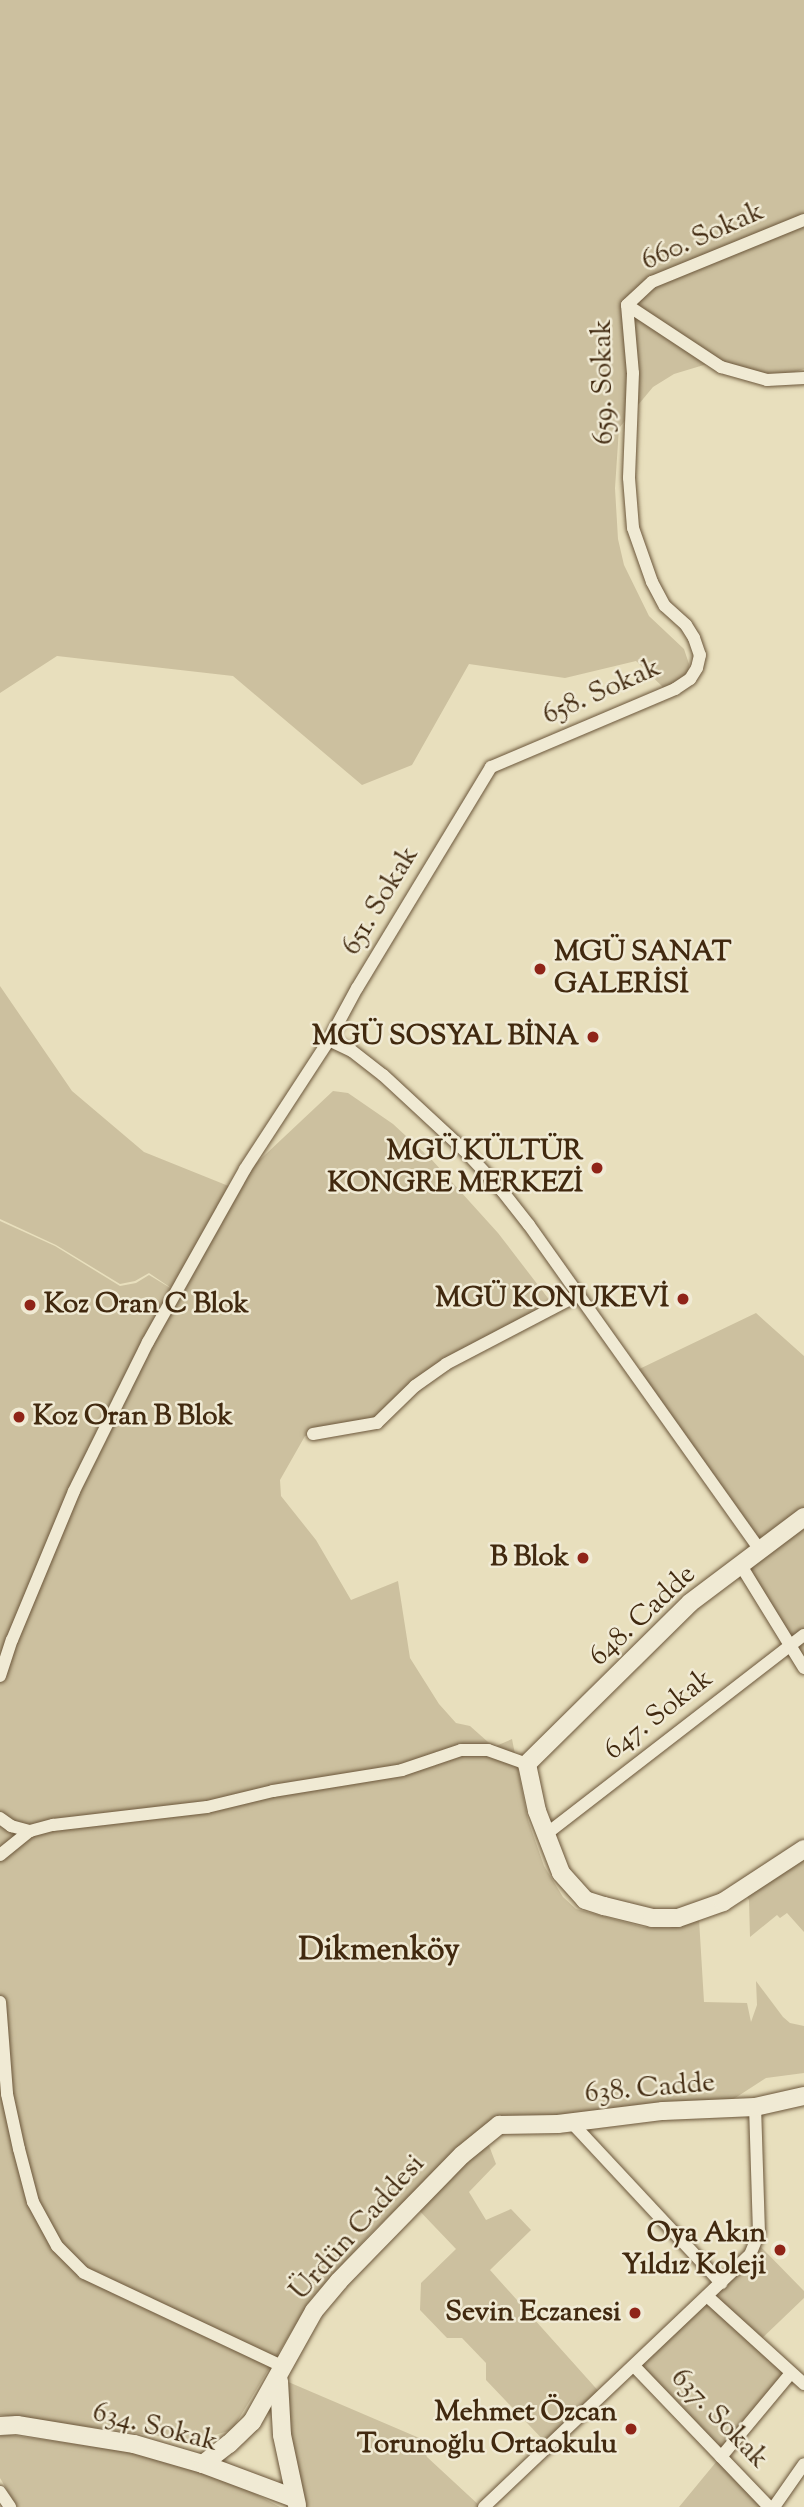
<!DOCTYPE html>
<meta charset="utf-8">
<style>
body{margin:0}
#map{position:relative;width:804px;height:2507px;overflow:hidden;background:#e8dfbd;font-family:"Sorts Mill Goudy",serif}
div>[style]{position:absolute}
.green>*{inset:0;background:#ccc09f}
.roads{filter:drop-shadow(0 0 2px #6b563a) drop-shadow(0 0 2px #6b563a)}
.street>*{height:12px;margin:-6px;padding:0 6px;transform-origin:6px;border-radius:6px;background:#f0ead4}
.secondary>*{height:18px;margin:-9px;padding:0 9px;transform-origin:9px;border-radius:9px;background:#f0ead4}
.dots>*{width:19px;height:19px;translate:-50% -50%;box-sizing:border-box;border:4px solid #f0ead4;border-radius:50%}
span{translate:-50% -50%;white-space:nowrap;text-align:center;line-height:1.15;-webkit-text-stroke:5px #f0ead4;paint-order:stroke}
.street-label{font-size:28px;color:#41290f}
.poi-label{font-size:28px;color:#41290f;font-weight:700}
.left{translate:0 -50%;text-align:left}
.right{translate:-100% -50%;text-align:right}
.quarter-label{font-size:32px;color:#41290f;font-weight:700}
</style>
<div id="map">
<div class="green">
<div style="clip-path:polygon(0 0,804px 0,804px 369px,779px 377px,717px 361px,674px 374px,653px 387px,619px 428px,615px 488px,618px 539px,624px 565px,649px 616px,684px 649px,689px 664px,688px 676px,667px 691px,636px 661px,565px 678px,469px 664px,412px 765px,362px 785px,233px 676px,57px 656px,0 693px)"></div>
<div style="clip-path:polygon(0 986px,72px 1091px,144px 1152px,231px 1187px,333px 1091px,348px 1093px,393px 1124px,432px 1160px,498px 1233px,551px 1302px,528px 1319px,439px 1365px,381px 1415px,331px 1433px,305px 1436px,280px 1480px,281px 1496px,316px 1540px,351px 1600px,398px 1581px,410px 1658px,439px 1704px,456px 1723px,470px 1726px,488px 1742px,496px 1746px,512px 1739px,528px 1820px,544px 1866px,563px 1897px,576px 1909px,643px 1927px,669px 1928px,699px 1919px,704px 2002px,747px 2003px,751px 2022px,757px 2005px,756px 1981px,783px 2017px,790px 2023px,804px 2026px,804px 2073px,766px 2078px,732px 2100px,661px 2103px,556px 2117px,497px 2119px,462px 2146px,371px 2233px,311px 2299px,232px 2430px,194px 2441px,0 2415px,0 1221px,55px 1246px,120px 1286px,136px 1283px,149px 1275px,177px 1292px,149px 1273px,135px 1281px,120px 1284px,56px 1245px,0 1219px)"></div>
<div style="clip-path:polygon(756px 1313px,804px 1356px,804px 1668px,740px 1564px,759px 1550px,633px 1372px)"></div>
<div style="clip-path:polygon(804px 1849px,804px 1932px,787px 1913px,780px 1918px,777px 1915px,750px 1937px,749px 1900px,743px 1891px)"></div>
<div style="clip-path:polygon(485px 2135px,496px 2164px,469px 2192px,486px 2220px,511px 2209px,531px 2230px,490px 2270px,602px 2395px,549px 2446px,486px 2380px,486px 2363px,462px 2338px,447px 2338px,420px 2310px,421px 2283px,456px 2249px,413px 2204px)"></div>
<div style="clip-path:polygon(757px 2243px,804px 2291px,804px 2298px,758px 2342px,791px 2373px,721px 2457px,769px 2507px,679px 2507px,721px 2456px,634px 2366px)"></div>
<div style="clip-path:polygon(279px 2378px,431px 2443px,425px 2452px,427px 2457px,481px 2507px,298px 2507px)"></div>
<div style="clip-path:polygon(10px 2435px,132px 2452px,188px 2467px,248px 2490px,280px 2507px,17px 2507px,0 2478px,0 2436px)"></div>
</div>
<div class="roads">
<div class="street">
<div style="left:627px;top:305px;width:68px;rotate:85deg"></div>
<div style="left:633px;top:373px;width:105px;rotate:92.2deg"></div>
<div style="left:629px;top:478px;width:50px;rotate:85.4deg"></div>
<div style="left:633px;top:528px;width:57px;rotate:70.6deg"></div>
<div style="left:652px;top:582px;width:27px;rotate:62deg"></div>
<div style="left:665px;top:606px;width:28px;rotate:42deg"></div>
<div style="left:686px;top:625px;width:15px;rotate:58deg"></div>
<div style="left:694px;top:638px;width:18px;rotate:71deg"></div>
<div style="left:700px;top:655px;width:13px;rotate:103deg"></div>
<div style="left:697px;top:668px;width:13px;rotate:122deg"></div>
<div style="left:690px;top:679px;width:18px;rotate:146deg"></div>
<div style="left:675px;top:689px;width:200px;rotate:157deg"></div>
<div style="left:491px;top:767px;width:258px;rotate:121.2deg"></div>
<div style="left:357px;top:988px;width:59px;rotate:118.3deg"></div>
<div style="left:329px;top:1040px;width:25px;rotate:26deg"></div>
<div style="left:352px;top:1051px;width:39px;rotate:38deg"></div>
<div style="left:383px;top:1075px;width:110px;rotate:42.8deg"></div>
<div style="left:464px;top:1150px;width:57px;rotate:47.1deg"></div>
<div style="left:503px;top:1192px;width:42px;rotate:51.8deg"></div>
<div style="left:529px;top:1225px;width:399px;rotate:54.6deg"></div>
<div style="left:627px;top:305px;width:34px;rotate:-43deg"></div>
<div style="left:652px;top:282px;width:164px;rotate:-22.2deg"></div>
<div style="left:627px;top:305px;width:113px;rotate:33.4deg"></div>
<div style="left:721px;top:367px;width:48px;rotate:15.8deg"></div>
<div style="left:767px;top:380px;width:37px;rotate:-3deg"></div>
<div style="left:313px;top:1434px;width:65px;rotate:-9.8deg"></div>
<div style="left:377px;top:1423px;width:53px;rotate:-44.2deg"></div>
<div style="left:415px;top:1386px;width:38px;rotate:-35deg"></div>
<div style="left:446px;top:1364px;width:149px;rotate:-27.6deg"></div>
<div style="left:740px;top:1564px;width:122px;rotate:58.4deg"></div>
<div style="left:0;top:1676px;width:38px;rotate:-72deg"></div>
<div style="left:12px;top:1640px;width:161px;rotate:-67.4deg"></div>
<div style="left:74px;top:1491px;width:166px;rotate:-63.6deg"></div>
<div style="left:148px;top:1342px;width:198px;rotate:-60.7deg"></div>
<div style="left:245px;top:1169px;width:154px;rotate:-56.9deg"></div>
<div style="left:0;top:1818px;width:14px;rotate:36deg"></div>
<div style="left:11px;top:1826px;width:20px;rotate:15deg"></div>
<div style="left:545px;top:1835px;width:327px;rotate:-37.7deg"></div>
<div style="left:0;top:1855px;width:38px;rotate:-39deg"></div>
<div style="left:30px;top:1831px;width:24px;rotate:-15deg"></div>
<div style="left:53px;top:1825px;width:155px;rotate:-6.7deg"></div>
<div style="left:207px;top:1807px;width:68px;rotate:-13.6deg"></div>
<div style="left:273px;top:1791px;width:131px;rotate:-9.2deg"></div>
<div style="left:402px;top:1770px;width:62px;rotate:-18.7deg"></div>
<div style="left:461px;top:1750px;width:27px"></div>
<div style="left:488px;top:1750px;width:41px;rotate:19.7deg"></div>
<div style="left:0;top:2002px;width:92px;rotate:85.6deg"></div>
<div style="left:7px;top:2094px;width:56px;rotate:77.7deg"></div>
<div style="left:19px;top:2149px;width:55px;rotate:75.2deg"></div>
<div style="left:33px;top:2202px;width:50px;rotate:61.4deg"></div>
<div style="left:57px;top:2246px;width:38px;rotate:45deg"></div>
<div style="left:84px;top:2273px;width:221px;rotate:25.2deg"></div>
<div style="left:572px;top:2123px;width:219px;rotate:47deg"></div>
<div style="left:707px;top:2296px;width:131px;rotate:42.2deg"></div>
<div style="left:634px;top:2366px;width:195px;rotate:46.2deg"></div>
<div style="left:721px;top:2457px;width:109px;rotate:-50.2deg"></div>
<div style="left:0;top:2492px;width:18px;rotate:56deg"></div>
<div style="left:484px;top:2507px;width:366px;rotate:-43.5deg"></div>
<div style="left:750px;top:2255px;width:24px;rotate:-68deg"></div>
<div style="left:759px;top:2233px;width:126px;rotate:-91.8deg"></div>
<div style="left:774px;top:2507px;width:52px;rotate:-55.1deg"></div>
</div>
<div class="secondary">
<div style="left:804px;top:1517px;width:143px;rotate:143deg"></div>
<div style="left:690px;top:1603px;width:229px;rotate:135.4deg"></div>
<div style="left:527px;top:1764px;width:48px;rotate:78deg"></div>
<div style="left:537px;top:1811px;width:66px;rotate:68.8deg"></div>
<div style="left:561px;top:1873px;width:36px;rotate:48deg"></div>
<div style="left:585px;top:1900px;width:20px;rotate:18deg"></div>
<div style="left:604px;top:1906px;width:49px;rotate:14deg"></div>
<div style="left:652px;top:1918px;width:26px"></div>
<div style="left:678px;top:1918px;width:48px;rotate:-19.6deg"></div>
<div style="left:723px;top:1902px;width:97px;rotate:-33.2deg"></div>
<div style="left:279px;top:2381px;width:54px;rotate:86.8deg"></div>
<div style="left:282px;top:2435px;width:72px;rotate:77.9deg"></div>
<div style="left:0;top:2426px;width:17px;rotate:-3deg"></div>
<div style="left:17px;top:2425px;width:119px;rotate:9.2deg"></div>
<div style="left:134px;top:2444px;width:72px;rotate:16.2deg"></div>
<div style="left:203px;top:2464px;width:97px;rotate:20.5deg"></div>
<div style="left:203px;top:2464px;width:33px;rotate:-38deg"></div>
<div style="left:229px;top:2444px;width:32px;rotate:-44deg"></div>
<div style="left:252px;top:2422px;width:127px;rotate:-60.8deg"></div>
<div style="left:314px;top:2311px;width:39px;rotate:-50deg"></div>
<div style="left:339px;top:2281px;width:176px;rotate:-45.7deg"></div>
<div style="left:462px;top:2155px;width:48px;rotate:-39deg"></div>
<div style="left:499px;top:2125px;width:59px;rotate:-1deg"></div>
<div style="left:558px;top:2124px;width:106px;rotate:-7.1deg"></div>
<div style="left:663px;top:2111px;width:92px;rotate:-2.5deg"></div>
<div style="left:755px;top:2107px;width:50px;rotate:-12.7deg"></div>
</div>
</div>
<div class="dots">
<div style="left:540px;top:969px;background:#8f2418"></div>
<div style="left:593px;top:1037px;background:#8f2418"></div>
<div style="left:597px;top:1168px;background:#8f2418"></div>
<div style="left:683px;top:1299px;background:#8f2418"></div>
<div style="left:30px;top:1305px;background:#8f2418"></div>
<div style="left:19px;top:1417px;background:#8f2418"></div>
<div style="left:583px;top:1558px;background:#8f2418"></div>
<div style="left:780px;top:2250px;background:#8f2418"></div>
<div style="left:635px;top:2313px;background:#8f2418"></div>
<div style="left:631px;top:2429px;background:#8f2418"></div>
</div>
<div class="street-label">
<span style="left:703px;top:237px;rotate:-24deg">660. Sokak</span>
<span style="left:604px;top:382px;rotate:-91deg">659. Sokak</span>
<span style="left:602px;top:692px;rotate:-24deg">658. Sokak</span>
<span style="left:381px;top:901px;rotate:-59deg">651. Sokak</span>
<span style="left:643px;top:1616px;rotate:-43deg">648. Cadde</span>
<span style="left:659px;top:1715px;rotate:-38deg">647. Sokak</span>
<span style="left:650px;top:2089px;rotate:-5deg">638. Cadde</span>
<span style="left:358px;top:2228px;rotate:-48deg">Ürdün Caddesi</span>
<span style="left:719px;top:2419px;rotate:46deg">637. Sokak</span>
<span style="left:155px;top:2428px;rotate:14deg">634. Sokak</span>
</div>
<div class="poi-label">
<span class="left" style="left:554px;top:969px">MGÜ SANAT<br>GALERİSİ</span>
<span class="right" style="left:579px;top:1037px">MGÜ SOSYAL BİNA</span>
<span class="right" style="left:583px;top:1168px">MGÜ KÜLTÜR<br>KONGRE MERKEZİ</span>
<span class="right" style="left:669px;top:1299px">MGÜ KONUKEVİ</span>
<span class="left" style="left:44px;top:1305px">Koz Oran C Blok</span>
<span class="left" style="left:33px;top:1417px">Koz Oran B Blok</span>
<span class="right" style="left:569px;top:1558px">B Blok</span>
<span class="right" style="left:766px;top:2250px">Oya Akın<br>Yıldız Koleji</span>
<span class="right" style="left:621px;top:2313px">Sevin Eczanesi</span>
<span class="right" style="left:617px;top:2429px">Mehmet Özcan<br>Torunoğlu Ortaokulu</span>
</div>
<div class="quarter-label">
<span style="left:379px;top:1951px">Dikmenköy</span>
</div>
</div>
